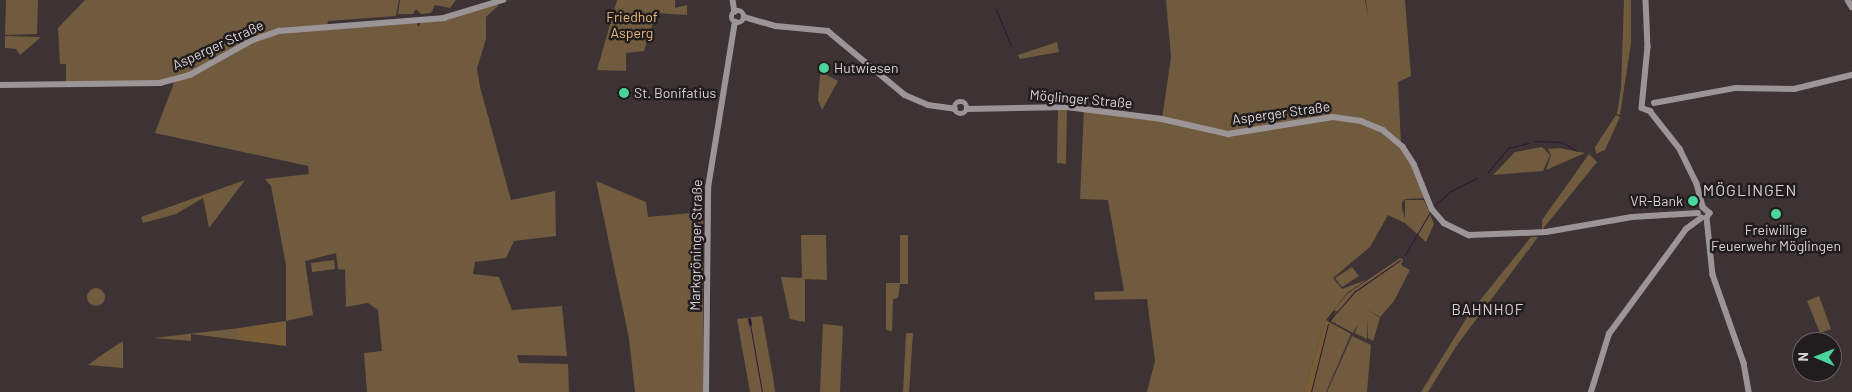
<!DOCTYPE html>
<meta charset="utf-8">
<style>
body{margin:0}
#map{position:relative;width:1852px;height:392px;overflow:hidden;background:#3d3334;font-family:Barlow,sans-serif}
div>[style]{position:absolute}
.green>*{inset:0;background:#705b3e}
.round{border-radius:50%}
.forest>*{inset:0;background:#795d36}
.stream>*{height:1px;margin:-0.5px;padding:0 0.5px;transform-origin:0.5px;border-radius:0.5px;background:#301839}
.canal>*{height:3px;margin:-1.5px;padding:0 1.5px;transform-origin:1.5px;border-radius:1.5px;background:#301839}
.secondary>*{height:5.5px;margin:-2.75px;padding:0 2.75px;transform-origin:2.75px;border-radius:2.75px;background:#9c9598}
.secondary>.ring{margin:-2.75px;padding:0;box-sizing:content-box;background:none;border:5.5px solid #9c9598;border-radius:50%}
.dots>*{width:14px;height:14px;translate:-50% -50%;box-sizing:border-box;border:2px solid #211c1d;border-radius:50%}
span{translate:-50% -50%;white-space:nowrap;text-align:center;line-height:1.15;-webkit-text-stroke:5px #211c1d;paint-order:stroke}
.park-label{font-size:14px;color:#e8ba7b}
.street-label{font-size:14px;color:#d8d1d2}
.poi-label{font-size:14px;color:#d8d1d2}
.left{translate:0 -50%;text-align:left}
.right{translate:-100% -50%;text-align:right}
.neighbourhood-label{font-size:15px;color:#d8d1d2;letter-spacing:1px}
.quarter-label{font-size:16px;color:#d8d1d2;letter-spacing:1px}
.north{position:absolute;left:1792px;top:332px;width:50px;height:50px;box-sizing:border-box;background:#211c1d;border:1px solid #6a6465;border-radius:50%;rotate:271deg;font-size:14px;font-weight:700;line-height:20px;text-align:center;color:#d8d1d2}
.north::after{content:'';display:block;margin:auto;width:18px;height:22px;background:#49d49c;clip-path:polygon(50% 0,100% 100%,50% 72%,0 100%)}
</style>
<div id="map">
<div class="green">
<div style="clip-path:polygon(6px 0,38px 0,37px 34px,5px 35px)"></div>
<div style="clip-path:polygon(85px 0,399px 0,396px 16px,328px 21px,327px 26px,416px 23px,419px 27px,421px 20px,444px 18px,497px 2px,498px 6px,486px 17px,486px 39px,477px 68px,480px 87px,511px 200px,555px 191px,556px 236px,514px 241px,506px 258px,475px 262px,473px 274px,499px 277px,512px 310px,562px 306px,567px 356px,517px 355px,519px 363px,568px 364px,569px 392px,367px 392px,364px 353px,382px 351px,378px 310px,368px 303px,346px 307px,345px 270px,338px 269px,336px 253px,305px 261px,313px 315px,286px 321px,286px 265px,271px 186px,265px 179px,309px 174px,308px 166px,155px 133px,175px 80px,66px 84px,66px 64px,60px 64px,58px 28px)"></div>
<div style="clip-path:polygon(400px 0,456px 0,450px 8px,435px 5px,431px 13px,421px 14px,416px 9px,413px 14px,398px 14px)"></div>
<div style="clip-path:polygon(617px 0,675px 0,675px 8px,687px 5px,687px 15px,656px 13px,644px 51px,626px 53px,626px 71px,597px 70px)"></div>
<div style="clip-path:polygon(1166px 0,1365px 0,1368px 17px,1366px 0,1405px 0,1411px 76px,1398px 82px,1401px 144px,1427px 198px,1405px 199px,1402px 202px,1402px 208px,1405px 219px,1405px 200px,1424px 200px,1434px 224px,1426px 242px,1405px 223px,1388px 215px,1370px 247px,1333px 278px,1342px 289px,1366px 280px,1347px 293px,1326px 320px,1304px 392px,1147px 392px,1155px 361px,1147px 299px,1095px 300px,1094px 292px,1124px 291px,1108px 200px,1080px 199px,1084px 109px,1162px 119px,1171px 57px)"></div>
<div style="clip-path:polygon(1624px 0,1631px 0,1631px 43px,1620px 115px,1617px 114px,1621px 88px)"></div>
<div style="clip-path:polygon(5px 36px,41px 37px,20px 55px,16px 49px,5px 48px)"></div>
<div style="clip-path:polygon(1057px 42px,1059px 52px,1020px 59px,1018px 55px)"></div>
<div style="clip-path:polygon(821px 62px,828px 62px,827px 75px,838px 81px,822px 110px,818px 100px)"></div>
<div style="clip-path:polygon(1058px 107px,1067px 107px,1066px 164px,1057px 163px)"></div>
<div style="clip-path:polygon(1616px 115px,1620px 117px,1605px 150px,1596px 154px,1595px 147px)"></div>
<div style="clip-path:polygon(1542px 147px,1550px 155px,1543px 171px,1493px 175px,1515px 152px)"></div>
<div style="clip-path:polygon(1559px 148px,1585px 153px,1546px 170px,1551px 155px,1548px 149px)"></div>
<div style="clip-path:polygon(1589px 154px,1597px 162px,1542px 230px,1542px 220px)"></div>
<div style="clip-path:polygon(245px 180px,209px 228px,203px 198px,176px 214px,143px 223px,141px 217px)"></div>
<div style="clip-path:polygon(596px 181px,646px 202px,648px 217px,703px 212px,703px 392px,635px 392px,629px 338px)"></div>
<div style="clip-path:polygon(801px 235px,826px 235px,827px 280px,805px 279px,805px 322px,790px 319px,781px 277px,802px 278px)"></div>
<div style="clip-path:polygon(900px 235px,908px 235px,908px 284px,900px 284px,898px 298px,893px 299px,892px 331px,886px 330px,886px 283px,900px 283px)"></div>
<div style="clip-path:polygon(1531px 237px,1538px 237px,1457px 345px,1428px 392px,1421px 392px,1469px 314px)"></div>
<div style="clip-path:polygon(1400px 258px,1403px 260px,1401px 265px,1410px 270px,1394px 301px,1380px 317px,1367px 309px,1380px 318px,1373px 341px,1368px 338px,1368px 316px,1367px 339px,1355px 333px,1358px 324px,1353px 333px,1331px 321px,1336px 312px,1341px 314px,1334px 310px,1347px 294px)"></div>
<div style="clip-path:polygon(334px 260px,335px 269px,312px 272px,311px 263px)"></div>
<div style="clip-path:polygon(1352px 267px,1359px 276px,1342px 287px,1335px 278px)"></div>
<div class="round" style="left:87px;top:288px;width:18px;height:18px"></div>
<div style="clip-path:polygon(1819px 296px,1831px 329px,1820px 333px,1807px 301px)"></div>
<div style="clip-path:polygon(762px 316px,773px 377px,775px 392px,750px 392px,737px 319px)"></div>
<div style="clip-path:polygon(1331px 323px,1351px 334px,1326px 392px,1311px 392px)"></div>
<div style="clip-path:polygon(823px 324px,843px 326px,840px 392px,820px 392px)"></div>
<div style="clip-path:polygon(239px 328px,239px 340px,191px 334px,191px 341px,154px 338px)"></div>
<div style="clip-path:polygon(906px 333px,913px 333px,909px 392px,903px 392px)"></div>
<div style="clip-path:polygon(1352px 336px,1371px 345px,1367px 392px,1327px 392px)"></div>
<div style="clip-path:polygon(123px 341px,123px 368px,88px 365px,103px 354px)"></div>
</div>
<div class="forest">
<div style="clip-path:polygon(1326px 320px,1331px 323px,1315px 384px,1311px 392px,1304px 392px)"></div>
<div style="clip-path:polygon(286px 321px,286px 346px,239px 340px,239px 328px)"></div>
</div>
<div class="stream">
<div style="left:996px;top:9px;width:40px;rotate:68deg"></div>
<div style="left:1534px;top:141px;width:27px;rotate:2deg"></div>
<div style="left:1561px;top:142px;width:18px;rotate:29deg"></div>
<div style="left:1488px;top:172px;width:31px;rotate:-50deg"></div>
<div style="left:1508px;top:148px;width:21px;rotate:-14deg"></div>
<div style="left:1435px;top:205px;width:21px;rotate:-41deg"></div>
<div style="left:1451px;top:191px;width:29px;rotate:-27deg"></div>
<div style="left:1405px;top:255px;width:48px;rotate:-59.7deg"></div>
<div style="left:1329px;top:321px;width:38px;rotate:-49deg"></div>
<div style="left:1354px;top:292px;width:56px;rotate:-34.8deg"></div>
<div style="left:750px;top:324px;width:69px;rotate:80deg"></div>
<div style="left:1311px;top:392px;width:70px;rotate:-76deg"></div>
</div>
<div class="canal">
<div style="left:749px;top:319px;width:5px;rotate:79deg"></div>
</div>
<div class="secondary">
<div style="left:733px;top:0;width:12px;rotate:81deg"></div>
<div style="left:1646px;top:0;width:47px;rotate:87.6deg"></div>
<div style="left:1648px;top:47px;width:61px;rotate:95.6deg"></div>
<div style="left:1642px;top:108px;width:9px;rotate:21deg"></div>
<div style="left:1650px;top:111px;width:48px;rotate:51.7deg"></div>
<div style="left:1680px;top:149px;width:39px;rotate:64deg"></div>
<div style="left:1697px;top:184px;width:24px;rotate:75deg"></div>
<div style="left:1848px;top:0;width:8px;rotate:60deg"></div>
<div class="ring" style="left:732px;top:11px;width:6.5px;height:6.5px"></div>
<div style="left:744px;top:17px;width:33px;rotate:16deg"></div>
<div style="left:776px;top:26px;width:52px;rotate:5.5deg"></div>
<div style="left:828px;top:31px;width:100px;rotate:39.7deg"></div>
<div style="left:905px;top:95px;width:25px;rotate:23deg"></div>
<div style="left:928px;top:105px;width:27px;rotate:8deg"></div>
<div style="left:0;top:85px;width:160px;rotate:-0.7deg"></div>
<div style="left:160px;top:83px;width:31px;rotate:-15deg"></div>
<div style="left:190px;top:75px;width:72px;rotate:-29.1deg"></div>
<div style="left:253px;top:40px;width:28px;rotate:-19deg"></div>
<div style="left:279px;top:31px;width:166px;rotate:-4.5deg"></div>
<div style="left:444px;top:18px;width:62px;rotate:-17deg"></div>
<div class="ring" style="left:955px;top:102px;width:6.5px;height:6.5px"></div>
<div style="left:1654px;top:103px;width:83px;rotate:-10.4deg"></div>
<div style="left:1736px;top:88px;width:58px;rotate:1deg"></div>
<div style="left:1794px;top:89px;width:60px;rotate:-13.6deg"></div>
<div style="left:967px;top:109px;width:100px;rotate:-1.1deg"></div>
<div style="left:1067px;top:107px;width:96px;rotate:7.2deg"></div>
<div style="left:1162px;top:119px;width:68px;rotate:12.8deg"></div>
<div style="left:1228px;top:134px;width:106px;rotate:-9.2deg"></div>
<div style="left:1333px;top:117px;width:28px;rotate:8deg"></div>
<div style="left:1361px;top:121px;width:24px;rotate:22deg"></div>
<div style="left:1383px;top:130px;width:26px;rotate:40deg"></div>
<div style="left:1403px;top:147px;width:20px;rotate:57deg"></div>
<div style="left:1414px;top:164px;width:48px;rotate:68.2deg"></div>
<div style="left:1432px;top:209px;width:18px;rotate:49deg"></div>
<div style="left:1444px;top:223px;width:28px;rotate:26deg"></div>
<div style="left:1469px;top:235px;width:77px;rotate:-2.2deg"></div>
<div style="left:1546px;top:232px;width:87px;rotate:-9.9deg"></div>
<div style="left:1632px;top:217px;width:66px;rotate:-3.5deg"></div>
<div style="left:1703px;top:207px;width:9px;rotate:41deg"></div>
<div style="left:1710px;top:213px;width:6px;rotate:121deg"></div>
<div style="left:1707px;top:218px;width:57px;rotate:84deg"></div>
<div style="left:1713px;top:275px;width:93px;rotate:70.6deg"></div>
<div style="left:1744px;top:363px;width:29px;rotate:80deg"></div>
<div style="left:706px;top:392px;width:204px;rotate:-89.4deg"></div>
<div style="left:708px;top:188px;width:168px;rotate:-80.8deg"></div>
<div style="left:1591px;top:392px;width:61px;rotate:-72.8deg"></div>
<div style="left:1609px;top:334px;width:130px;rotate:-53.7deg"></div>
<div style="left:1686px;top:229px;width:19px;rotate:-36deg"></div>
</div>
<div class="dots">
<div style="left:824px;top:68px;background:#49d49c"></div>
<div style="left:624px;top:93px;background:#49d49c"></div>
<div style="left:1693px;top:201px;background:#49d49c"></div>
<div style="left:1776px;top:214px;background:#49d49c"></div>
</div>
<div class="park-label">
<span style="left:632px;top:25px">Friedhof<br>Asperg</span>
</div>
<div class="street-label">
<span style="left:218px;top:45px;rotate:-25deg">Asperger Straße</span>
<span style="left:1081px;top:99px;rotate:5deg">Möglinger Straße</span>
<span style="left:1281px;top:113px;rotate:-8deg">Asperger Straße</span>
<span style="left:696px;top:245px;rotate:-89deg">Markgröninger Straße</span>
</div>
<div class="poi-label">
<span class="left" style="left:834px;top:68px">Hutwiesen</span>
<span class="left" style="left:634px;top:93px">St. Bonifatius</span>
<span class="right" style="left:1683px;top:201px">VR-Bank</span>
<span style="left:1776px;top:238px">Freiwillige<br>Feuerwehr Möglingen</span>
</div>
<div class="neighbourhood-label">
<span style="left:1488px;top:310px">BAHNHOF</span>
</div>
<div class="quarter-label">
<span style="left:1750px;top:190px">MÖGLINGEN</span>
</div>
<div class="north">N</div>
</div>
